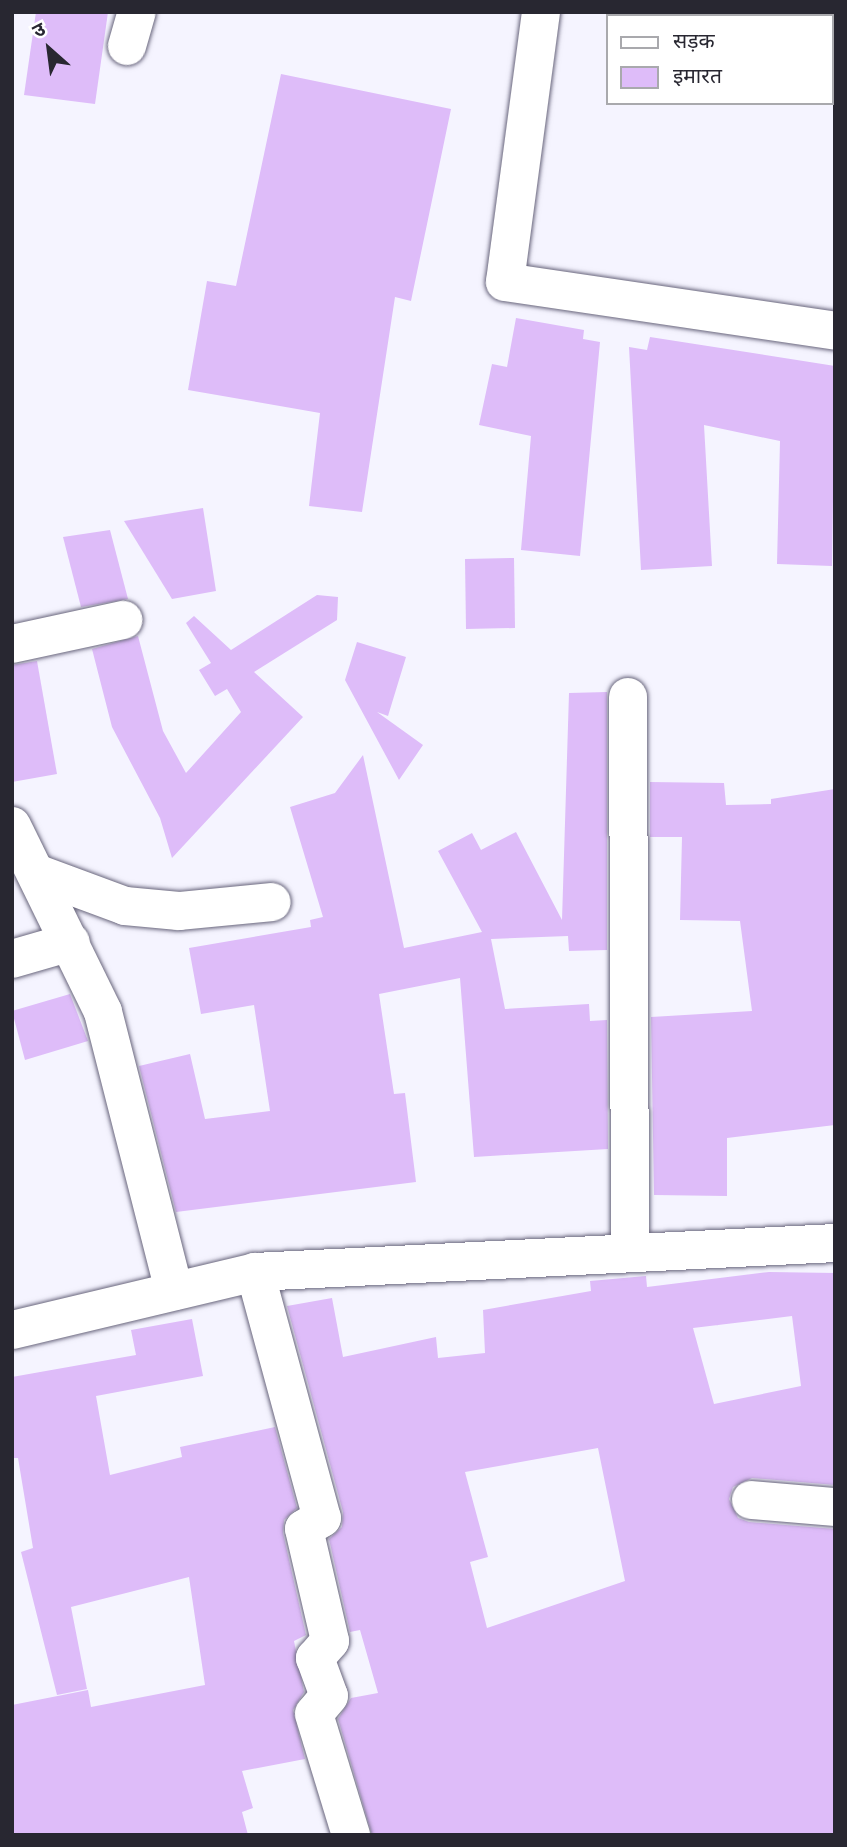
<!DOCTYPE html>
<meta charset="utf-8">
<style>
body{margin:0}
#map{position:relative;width:847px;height:1847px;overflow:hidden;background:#f5f4ff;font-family:"Fira Sans Condensed","Noto Sans Devanagari",sans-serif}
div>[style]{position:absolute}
.building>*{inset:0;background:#debcf9}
.roads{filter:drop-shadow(0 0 2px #69667d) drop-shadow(0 0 2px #69667d)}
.minor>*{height:38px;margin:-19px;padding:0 19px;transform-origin:19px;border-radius:19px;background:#fff}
.major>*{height:38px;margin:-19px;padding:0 19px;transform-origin:19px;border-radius:19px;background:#fff}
span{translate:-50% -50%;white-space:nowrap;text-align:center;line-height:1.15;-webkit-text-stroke:6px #fff;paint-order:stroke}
.frame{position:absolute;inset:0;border:14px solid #282731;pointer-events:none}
.legend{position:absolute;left:606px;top:14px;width:228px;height:91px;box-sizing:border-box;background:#fff;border:2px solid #a9a9ad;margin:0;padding:9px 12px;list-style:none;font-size:21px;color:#282731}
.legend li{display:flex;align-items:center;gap:14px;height:35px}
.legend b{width:35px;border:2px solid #a9a9ad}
.north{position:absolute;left:14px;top:14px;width:70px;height:70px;-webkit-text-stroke:5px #fff;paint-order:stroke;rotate:332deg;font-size:19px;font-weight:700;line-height:28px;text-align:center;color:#282731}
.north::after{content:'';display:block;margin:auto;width:24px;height:32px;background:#282731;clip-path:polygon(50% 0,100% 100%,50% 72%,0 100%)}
</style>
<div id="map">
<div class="building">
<div style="clip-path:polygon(36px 12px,108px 12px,95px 104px,24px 95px)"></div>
<div style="clip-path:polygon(281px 74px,451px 109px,411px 301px,395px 297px,362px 512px,309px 506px,320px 413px,188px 390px,207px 281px,236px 286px)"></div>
<div style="clip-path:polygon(516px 318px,584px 330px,583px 339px,600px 342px,580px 556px,521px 550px,531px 436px,479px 425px,492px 364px,507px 367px)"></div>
<div style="clip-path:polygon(650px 337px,835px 366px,832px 566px,777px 564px,780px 441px,704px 425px,712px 566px,641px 570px,629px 347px,647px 350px)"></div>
<div style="clip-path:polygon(203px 508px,216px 591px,172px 599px,124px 521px)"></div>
<div style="clip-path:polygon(110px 530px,128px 599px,81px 607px,63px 537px)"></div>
<div style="clip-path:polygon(514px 558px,515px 628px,466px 629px,465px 559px)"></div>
<div style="clip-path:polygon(317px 595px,338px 597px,337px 620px,254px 672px,303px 717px,172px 858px,160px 818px,112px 727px,92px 649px,138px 636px,163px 731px,186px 773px,241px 712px,227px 689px,215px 696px,199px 670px,211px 663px,186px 623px,194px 616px,231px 650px)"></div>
<div style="clip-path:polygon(357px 642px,406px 657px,388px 716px,377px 712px,423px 745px,399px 780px,345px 680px)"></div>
<div style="clip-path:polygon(37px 661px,57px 774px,12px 782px,12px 665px)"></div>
<div style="clip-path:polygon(607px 692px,607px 950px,569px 951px,568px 936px,491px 939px,505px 1009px,589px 1004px,590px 1021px,607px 1020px,608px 1149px,474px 1157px,460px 978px,379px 994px,394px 1094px,405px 1093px,416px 1182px,176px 1212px,139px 1066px,190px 1054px,205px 1119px,270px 1111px,254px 1005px,201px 1014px,189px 948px,311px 927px,310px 920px,323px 917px,290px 807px,335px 793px,363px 755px,404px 948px,482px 932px,438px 851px,472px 833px,481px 850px,516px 832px,562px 920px,569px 693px)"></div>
<div style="clip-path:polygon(650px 782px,724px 783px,726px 805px,771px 804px,771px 799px,835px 789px,835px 1125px,727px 1138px,727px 1196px,654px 1195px,651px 1017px,752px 1011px,740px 921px,680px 920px,682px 837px,650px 837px)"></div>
<div style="clip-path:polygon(70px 994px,88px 1041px,25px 1060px,12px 1011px)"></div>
<div style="clip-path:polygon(evenodd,769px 1272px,835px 1273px,835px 1485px,752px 1478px,733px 1487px,729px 1499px,738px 1518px,749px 1522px,835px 1529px,835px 1835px,372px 1835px,338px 1719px,351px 1698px,378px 1693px,360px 1630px,350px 1632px,329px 1539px,342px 1527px,343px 1512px,287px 1306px,332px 1298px,343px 1357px,436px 1337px,438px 1358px,485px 1353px,483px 1310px,591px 1291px,590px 1281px,646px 1276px,647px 1287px,769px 1272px,792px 1316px,801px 1386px,714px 1404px,693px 1328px,792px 1316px,769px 1272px,598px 1448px,625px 1581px,487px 1628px,470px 1562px,488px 1557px,465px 1472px,598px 1448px)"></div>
<div style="clip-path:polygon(192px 1319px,203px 1376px,96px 1396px,110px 1475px,182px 1457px,180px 1447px,275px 1427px,297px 1508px,284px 1520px,283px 1533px,306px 1635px,294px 1641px,304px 1692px,293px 1710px,305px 1759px,242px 1771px,253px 1808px,242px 1812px,248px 1835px,12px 1835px,12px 1705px,88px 1690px,91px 1707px,205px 1685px,189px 1577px,71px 1607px,87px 1689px,57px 1695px,21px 1552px,33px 1548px,18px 1458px,12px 1458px,12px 1377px,136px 1355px,131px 1330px)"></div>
</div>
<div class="roads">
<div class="minor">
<div style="left:541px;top:12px;width:272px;rotate:97.6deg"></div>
<div style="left:505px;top:282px;width:334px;rotate:8.4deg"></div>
<div style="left:127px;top:46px;width:35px;rotate:-74deg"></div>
<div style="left:12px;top:644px;width:114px;rotate:-12.2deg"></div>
<div style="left:628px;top:697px;width:556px;rotate:89.79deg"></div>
<div style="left:12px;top:826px;width:207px;rotate:63.9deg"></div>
<div style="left:103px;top:1012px;width:288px;rotate:75.7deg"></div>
<div style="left:36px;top:873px;width:95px;rotate:20.3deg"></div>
<div style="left:125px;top:906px;width:54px;rotate:5.3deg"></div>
<div style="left:179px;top:911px;width:93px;rotate:-5.5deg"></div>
<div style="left:12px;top:959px;width:61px;rotate:-16.1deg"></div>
<div style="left:255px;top:1272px;width:255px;rotate:74.8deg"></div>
<div style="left:322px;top:1518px;width:21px;rotate:149deg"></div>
<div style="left:304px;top:1529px;width:115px;rotate:76.9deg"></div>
<div style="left:330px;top:1641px;width:23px;rotate:131deg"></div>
<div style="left:315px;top:1658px;width:40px;rotate:69.8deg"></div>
<div style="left:329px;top:1696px;width:23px;rotate:130deg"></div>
<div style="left:314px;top:1714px;width:127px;rotate:73deg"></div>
<div style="left:751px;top:1500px;width:84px;rotate:4.8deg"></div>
</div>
<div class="major">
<div style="left:12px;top:1330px;width:250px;rotate:-13.4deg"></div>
<div style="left:255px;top:1272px;width:581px;rotate:-2.86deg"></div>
</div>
</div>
<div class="frame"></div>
<ul class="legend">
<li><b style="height:9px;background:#fff"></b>सड़क</li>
<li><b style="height:19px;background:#debcf9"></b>इमारत</li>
</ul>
<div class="north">उ</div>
</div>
